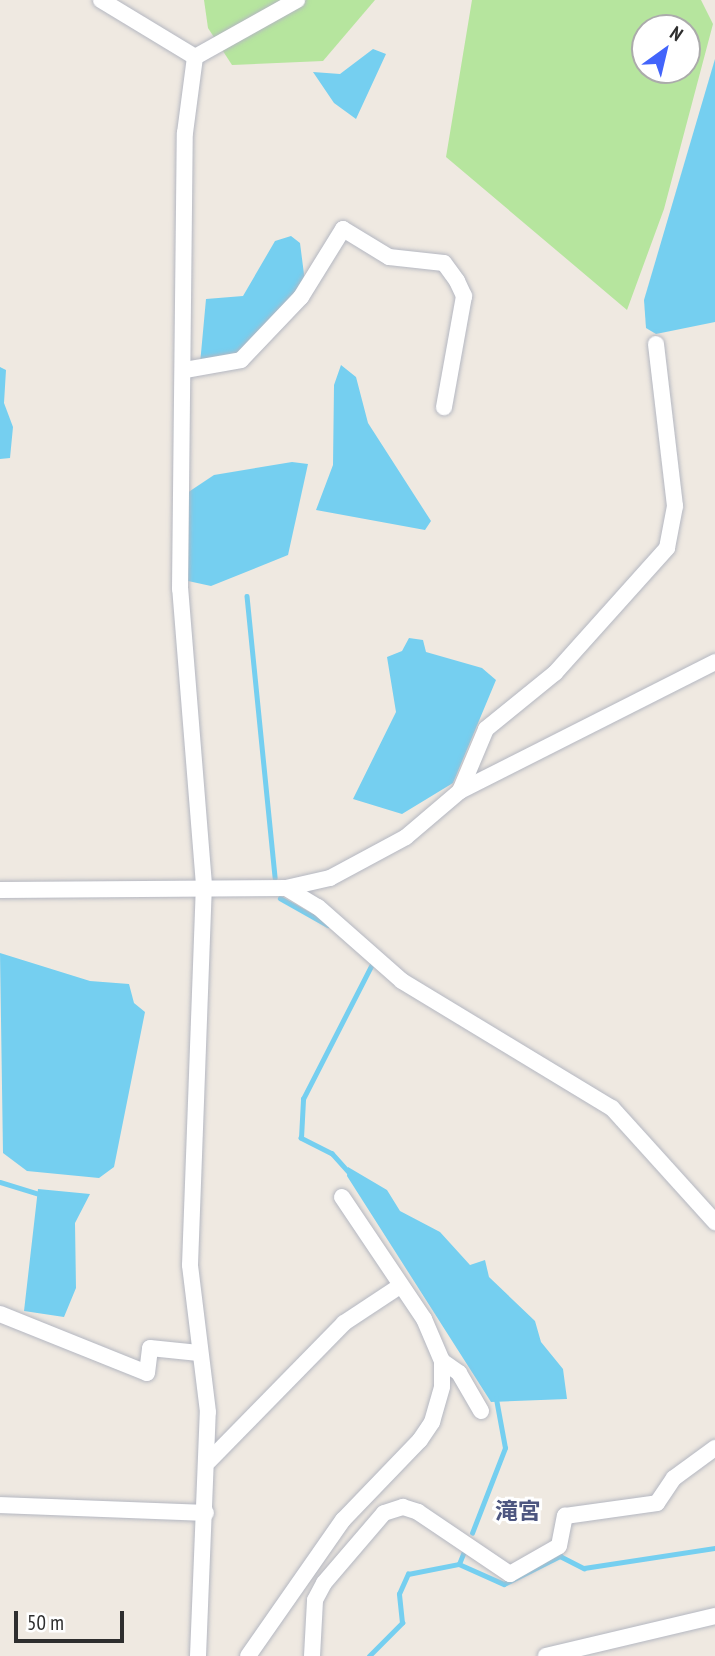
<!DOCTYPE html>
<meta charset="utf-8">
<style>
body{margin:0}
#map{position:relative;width:715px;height:1656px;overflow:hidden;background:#efe9e1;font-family:"PT Sans Narrow","Noto Sans JP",sans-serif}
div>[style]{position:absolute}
.green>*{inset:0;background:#b6e59e}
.water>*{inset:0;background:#75cff0}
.stream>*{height:4.5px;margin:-2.25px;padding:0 2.25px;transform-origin:2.25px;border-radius:2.25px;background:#75cff0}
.roads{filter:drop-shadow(0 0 2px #b4b7c1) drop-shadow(0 0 2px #b4b7c1)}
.minor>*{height:16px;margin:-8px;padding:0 8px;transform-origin:8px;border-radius:8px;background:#fff}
span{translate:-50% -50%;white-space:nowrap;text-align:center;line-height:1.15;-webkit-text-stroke:6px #fff;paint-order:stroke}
.quarter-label{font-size:23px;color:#4d5680;font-weight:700}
.north{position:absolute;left:631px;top:14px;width:70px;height:70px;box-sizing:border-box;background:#fff;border:2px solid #ababab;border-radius:50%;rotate:34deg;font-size:19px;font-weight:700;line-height:28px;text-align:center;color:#2e2e2e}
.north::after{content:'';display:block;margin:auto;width:24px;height:32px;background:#4264fb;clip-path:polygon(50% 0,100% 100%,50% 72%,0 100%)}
.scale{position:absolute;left:14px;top:1611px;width:110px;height:32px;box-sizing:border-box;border:4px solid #2e2e2e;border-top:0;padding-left:9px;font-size:21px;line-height:24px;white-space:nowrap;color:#2e2e2e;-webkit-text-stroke:5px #fff;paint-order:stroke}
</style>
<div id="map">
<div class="green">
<div style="clip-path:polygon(204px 0,375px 0,323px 61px,232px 65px,208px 28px)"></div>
<div style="clip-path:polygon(evenodd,472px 0,701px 0,713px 24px,664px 209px,627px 310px,446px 157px,472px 0,687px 28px,687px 70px,645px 70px,645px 28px,687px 28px)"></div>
</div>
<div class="water">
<div style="clip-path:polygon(373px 49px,386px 54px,356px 119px,334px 103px,313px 72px,340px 74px)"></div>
<div style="clip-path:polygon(715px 59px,715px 322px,656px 334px,646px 328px,644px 300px)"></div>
<div style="clip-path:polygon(291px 236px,300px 243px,305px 282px,237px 357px,200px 364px,206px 299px,243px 296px,275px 241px)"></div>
<div style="clip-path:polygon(341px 365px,356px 377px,368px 423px,431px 521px,425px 530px,316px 510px,333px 465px,334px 385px)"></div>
<div style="clip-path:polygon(0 367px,6px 370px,4px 403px,13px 427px,10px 458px,0 459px)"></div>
<div style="clip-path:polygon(292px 462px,308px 464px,288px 555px,211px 586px,188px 581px,187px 493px,214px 475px)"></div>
<div style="clip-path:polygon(409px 638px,423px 640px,426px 652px,482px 668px,496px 680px,453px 783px,402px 814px,353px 799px,396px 712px,387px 657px,402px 651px)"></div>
<div style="clip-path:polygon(0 953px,90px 981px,129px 984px,134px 1003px,145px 1012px,114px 1167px,99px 1178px,27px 1171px,3px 1153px)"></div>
<div style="clip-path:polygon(348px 1167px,387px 1190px,400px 1211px,440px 1232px,470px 1265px,485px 1260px,489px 1277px,535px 1321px,541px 1342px,563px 1369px,567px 1399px,491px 1402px,347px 1176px)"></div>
<div style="clip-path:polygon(38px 1189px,90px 1194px,75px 1223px,76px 1288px,64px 1317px,24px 1311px)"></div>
</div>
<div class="stream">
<div style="left:247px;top:596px;width:283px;rotate:84.3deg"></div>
<div style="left:280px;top:898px;width:55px;rotate:29.4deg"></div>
<div style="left:350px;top:1174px;width:27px;rotate:-132deg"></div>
<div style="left:332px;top:1154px;width:35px;rotate:-153deg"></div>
<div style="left:301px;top:1138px;width:39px;rotate:-87deg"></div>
<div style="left:303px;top:1099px;width:154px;rotate:-62.9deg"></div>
<div style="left:0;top:1182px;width:41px;rotate:17.1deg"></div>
<div style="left:472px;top:1533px;width:91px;rotate:-68.8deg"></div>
<div style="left:505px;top:1448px;width:50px;rotate:-100.4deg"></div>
<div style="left:459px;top:1564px;width:49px;rotate:24deg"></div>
<div style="left:504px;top:1584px;width:63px;rotate:-26.6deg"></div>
<div style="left:560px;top:1556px;width:27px;rotate:27deg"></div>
<div style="left:584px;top:1568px;width:133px;rotate:-8.7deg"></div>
<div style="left:369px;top:1656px;width:47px;rotate:-45deg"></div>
<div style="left:402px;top:1623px;width:29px;rotate:-96deg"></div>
<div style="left:399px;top:1594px;width:22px;rotate:-66deg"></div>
<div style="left:408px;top:1574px;width:52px;rotate:-11.1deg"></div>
<div style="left:459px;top:1564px;width:11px;rotate:-68deg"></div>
</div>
<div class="roads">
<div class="minor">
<div style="left:101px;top:0;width:110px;rotate:31.2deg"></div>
<div style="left:185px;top:370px;width:57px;rotate:-10.1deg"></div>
<div style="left:241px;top:360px;width:87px;rotate:-46.4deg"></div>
<div style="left:301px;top:297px;width:80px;rotate:-58.3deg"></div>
<div style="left:343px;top:229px;width:54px;rotate:31.3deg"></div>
<div style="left:389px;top:257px;width:55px;rotate:6.2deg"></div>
<div style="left:444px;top:263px;width:22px;rotate:54deg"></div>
<div style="left:457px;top:281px;width:17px;rotate:65deg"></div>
<div style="left:464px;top:296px;width:113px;rotate:100.2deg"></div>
<div style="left:460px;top:791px;width:67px;rotate:-67.2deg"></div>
<div style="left:486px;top:729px;width:89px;rotate:-39.1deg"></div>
<div style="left:555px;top:673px;width:168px;rotate:-48.1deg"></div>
<div style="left:667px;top:548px;width:43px;rotate:-79.2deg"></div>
<div style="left:675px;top:506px;width:163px;rotate:-96.7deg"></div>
<div style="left:286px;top:888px;width:37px;rotate:31deg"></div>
<div style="left:318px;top:907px;width:112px;rotate:41.4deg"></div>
<div style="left:402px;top:981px;width:245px;rotate:31.2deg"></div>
<div style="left:612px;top:1108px;width:154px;rotate:47.9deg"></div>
<div style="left:0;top:890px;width:286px;rotate:-0.4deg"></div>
<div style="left:286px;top:888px;width:45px;rotate:-12.8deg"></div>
<div style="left:330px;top:878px;width:86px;rotate:-28.3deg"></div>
<div style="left:406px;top:837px;width:71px;rotate:-40.4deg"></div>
<div style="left:460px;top:791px;width:286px;rotate:-26.8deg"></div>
<div style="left:0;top:1314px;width:158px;rotate:21.9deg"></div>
<div style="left:147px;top:1373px;width:25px;rotate:-83deg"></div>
<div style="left:150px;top:1348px;width:49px;rotate:5.8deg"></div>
<div style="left:442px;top:1361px;width:21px;rotate:35deg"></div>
<div style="left:459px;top:1373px;width:44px;rotate:59.9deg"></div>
<div style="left:209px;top:1461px;width:193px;rotate:-45.6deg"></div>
<div style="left:344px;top:1323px;width:67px;rotate:-33.5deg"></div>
<div style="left:0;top:1505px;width:206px;rotate:2.2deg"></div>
<div style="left:198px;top:1656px;width:244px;rotate:-87.7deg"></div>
<div style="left:208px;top:1412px;width:148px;rotate:-97deg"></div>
<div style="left:190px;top:1265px;width:380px;rotate:-87.9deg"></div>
<div style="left:204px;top:885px;width:297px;rotate:-94.6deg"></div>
<div style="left:180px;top:589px;width:456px;rotate:-89.4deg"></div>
<div style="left:185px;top:133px;width:77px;rotate:-82.5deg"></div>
<div style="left:195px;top:57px;width:117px;rotate:-29.2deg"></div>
<div style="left:248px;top:1656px;width:166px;rotate:-55.1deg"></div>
<div style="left:343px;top:1520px;width:111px;rotate:-46.1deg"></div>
<div style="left:420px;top:1440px;width:22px;rotate:-56deg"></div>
<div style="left:432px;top:1422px;width:37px;rotate:-74deg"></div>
<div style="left:442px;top:1386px;width:25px;rotate:-90deg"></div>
<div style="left:442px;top:1361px;width:46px;rotate:-113.2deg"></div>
<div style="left:424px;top:1319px;width:147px;rotate:-123.9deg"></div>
<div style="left:312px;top:1656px;width:56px;rotate:-86.9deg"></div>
<div style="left:315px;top:1600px;width:19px;rotate:-62deg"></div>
<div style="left:324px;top:1583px;width:92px;rotate:-49.4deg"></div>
<div style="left:384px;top:1513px;width:20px;rotate:-18deg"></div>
<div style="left:403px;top:1507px;width:16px;rotate:18deg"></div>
<div style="left:418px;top:1512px;width:111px;rotate:34deg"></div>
<div style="left:510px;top:1574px;width:56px;rotate:-29.7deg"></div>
<div style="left:559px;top:1546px;width:31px;rotate:-79deg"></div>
<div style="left:565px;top:1516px;width:93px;rotate:-8deg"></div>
<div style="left:657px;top:1503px;width:30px;rotate:-56deg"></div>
<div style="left:674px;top:1478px;width:51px;rotate:-36.2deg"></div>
<div style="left:546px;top:1656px;width:174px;rotate:-13.3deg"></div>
</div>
</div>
<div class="quarter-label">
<span style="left:518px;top:1511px">滝宮</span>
</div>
<div class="north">N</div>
<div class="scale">50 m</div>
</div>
